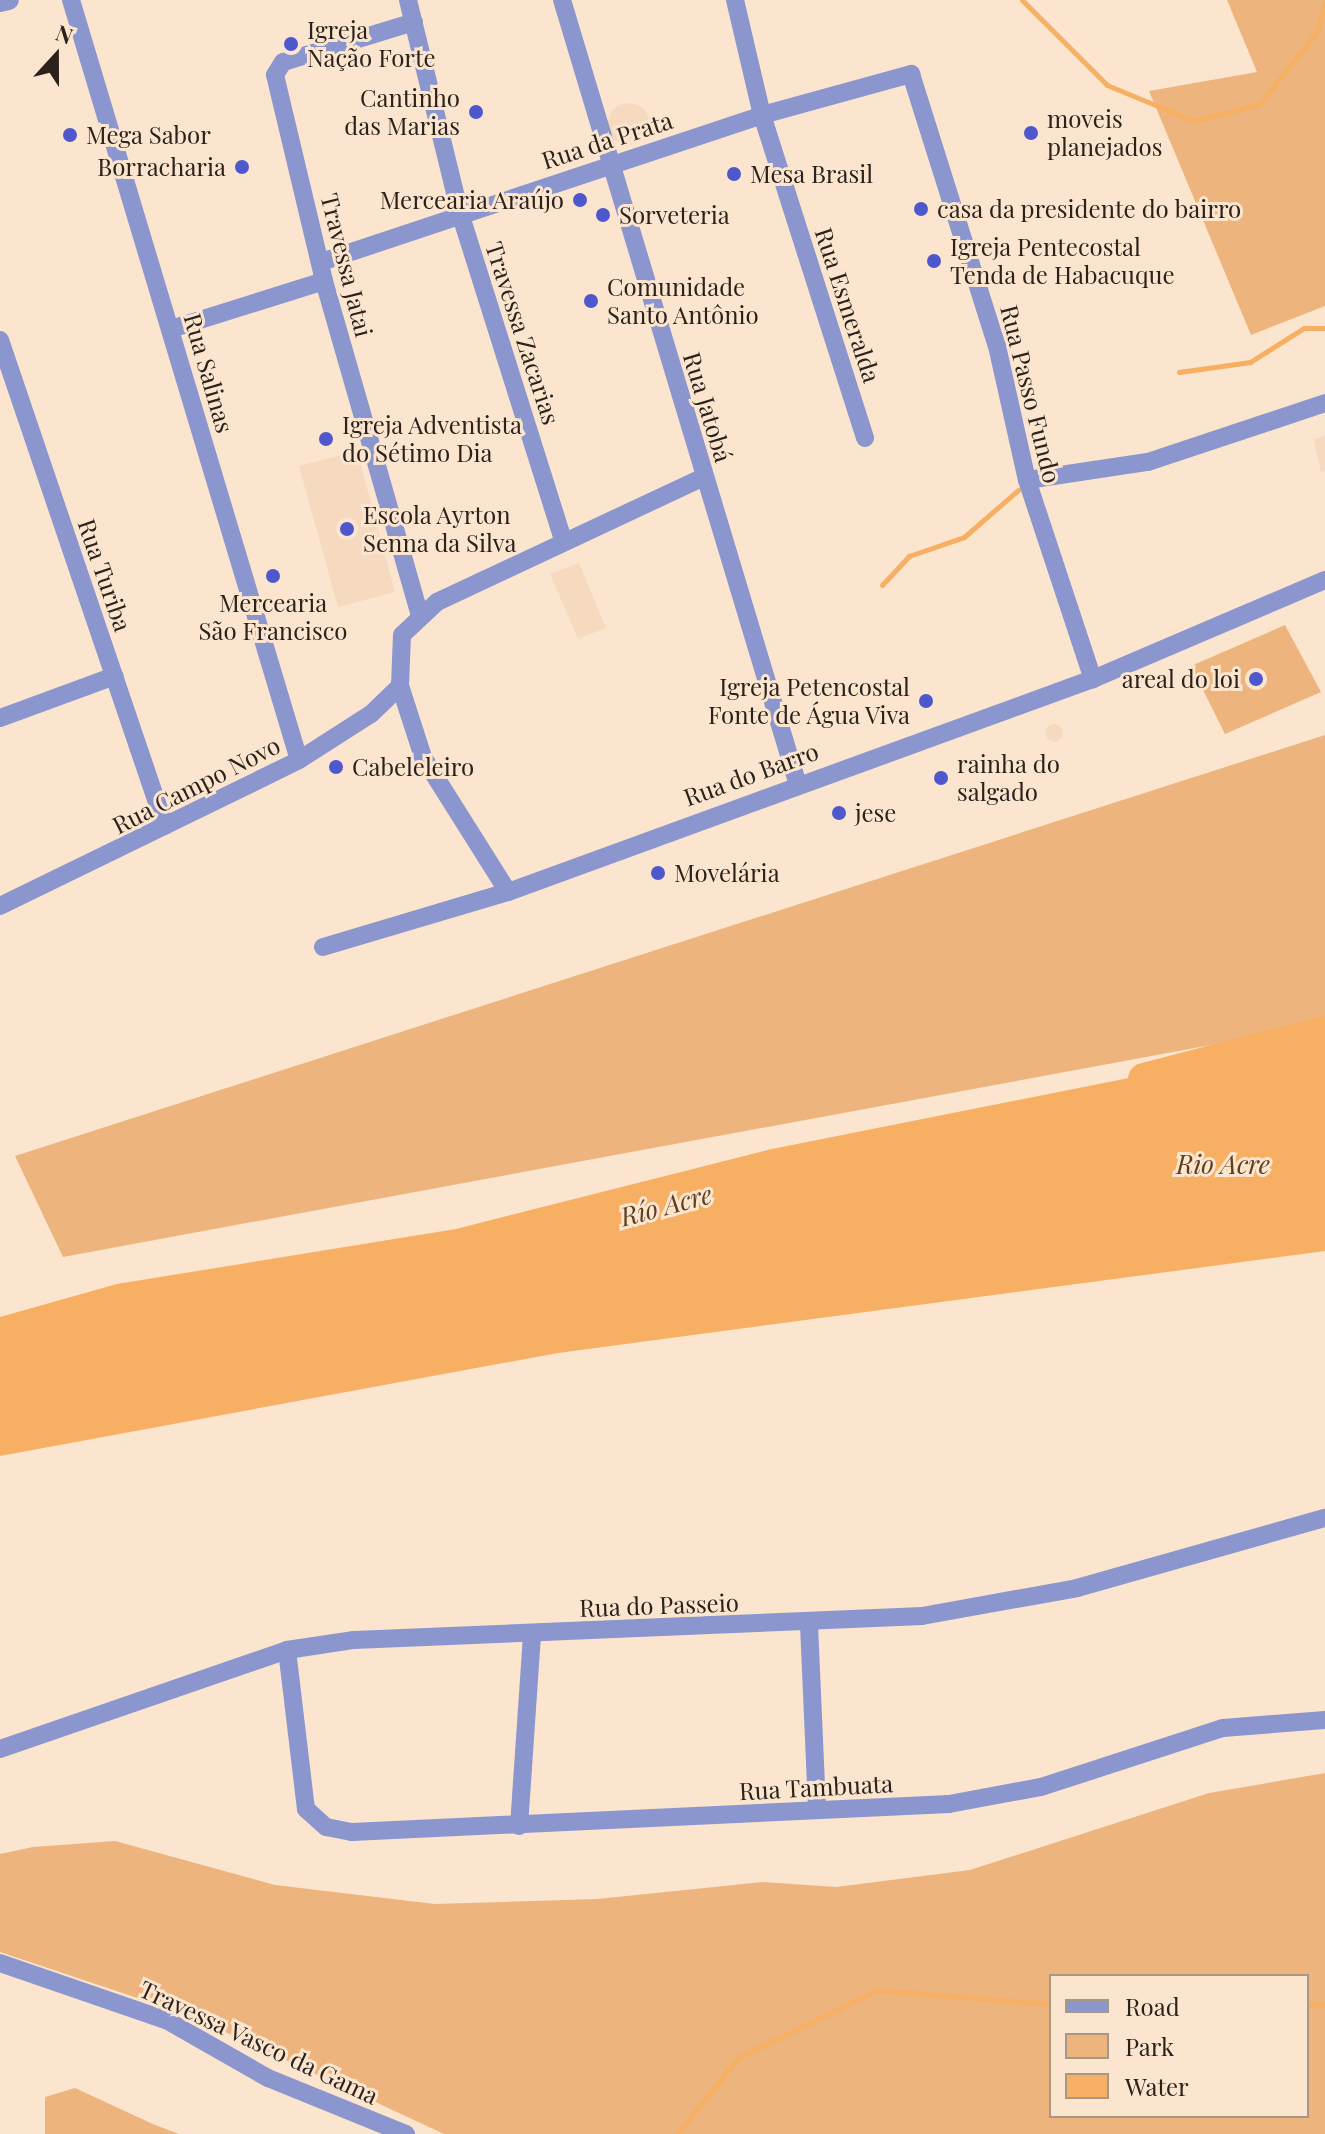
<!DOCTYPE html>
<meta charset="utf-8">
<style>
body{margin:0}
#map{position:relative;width:1325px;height:2134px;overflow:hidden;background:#fbe5cf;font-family:"Playfair Display",serif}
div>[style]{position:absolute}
.built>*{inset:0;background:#f6dabf}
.round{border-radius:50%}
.green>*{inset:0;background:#edb57d}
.water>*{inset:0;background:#f6af63}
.stream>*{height:5px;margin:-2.5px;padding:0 2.5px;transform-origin:2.5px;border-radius:2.5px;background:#f6af63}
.river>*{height:32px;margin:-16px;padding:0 16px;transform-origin:16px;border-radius:16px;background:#f6af63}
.minor>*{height:18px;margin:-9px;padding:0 9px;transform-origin:9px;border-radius:9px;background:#8b96ce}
.tertiary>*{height:20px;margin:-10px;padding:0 10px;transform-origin:10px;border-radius:10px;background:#8b96ce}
.dots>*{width:22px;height:22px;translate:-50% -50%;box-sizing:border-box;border:4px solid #fbe5cf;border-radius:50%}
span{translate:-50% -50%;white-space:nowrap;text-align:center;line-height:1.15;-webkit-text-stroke:6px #fbe5cf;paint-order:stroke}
.poi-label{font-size:24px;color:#2a221b}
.left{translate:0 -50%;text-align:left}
.right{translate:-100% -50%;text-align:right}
.street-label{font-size:24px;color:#2a221b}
.water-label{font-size:26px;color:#5d3f20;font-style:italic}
.legend{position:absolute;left:1049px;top:1974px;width:260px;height:144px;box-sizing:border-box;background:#fbe5cf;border:2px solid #a79787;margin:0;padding:10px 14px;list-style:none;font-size:24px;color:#2a221b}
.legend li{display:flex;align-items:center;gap:16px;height:40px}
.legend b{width:40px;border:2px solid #a79787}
.north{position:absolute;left:16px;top:16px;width:80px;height:80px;-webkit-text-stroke:6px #fbe5cf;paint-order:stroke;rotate:21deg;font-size:22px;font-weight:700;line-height:32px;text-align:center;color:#2a221b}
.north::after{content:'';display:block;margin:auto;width:28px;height:36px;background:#2a221b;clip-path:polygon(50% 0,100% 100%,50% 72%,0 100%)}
</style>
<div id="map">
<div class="built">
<div class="round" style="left:608px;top:103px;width:42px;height:42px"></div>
<div style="clip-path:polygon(1325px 435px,1325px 471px,1321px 472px,1314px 440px)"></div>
<div style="clip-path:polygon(357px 451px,395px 592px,338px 607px,299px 466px)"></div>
<div style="clip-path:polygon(579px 563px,606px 628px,578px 639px,550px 574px)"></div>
<div class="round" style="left:1045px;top:724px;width:18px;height:18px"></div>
</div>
<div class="green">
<div style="clip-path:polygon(1227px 0,1325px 0,1325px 306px,1251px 335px,1149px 91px,1257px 72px)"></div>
<div style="clip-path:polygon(1285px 625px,1321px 692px,1225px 734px,1191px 666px)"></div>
<div style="clip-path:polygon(1325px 735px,1325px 1024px,63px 1257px,15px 1156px)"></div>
<div style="clip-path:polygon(evenodd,1325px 1773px,1325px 2134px,444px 2134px,191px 2016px,0 1952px,0 1854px,33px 1847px,115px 1841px,275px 1885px,435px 1904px,597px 1899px,763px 1882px,836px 1887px,970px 1870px,1209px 1793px,1325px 1773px,1051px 1976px,1307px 1976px,1307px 2116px,1051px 2116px,1051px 1976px)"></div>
<div style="clip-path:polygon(75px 2088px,155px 2125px,179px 2134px,45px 2134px,45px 2097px)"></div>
</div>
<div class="water">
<div style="clip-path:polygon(1325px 1039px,1325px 1251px,558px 1353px,0 1456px,0 1317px,117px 1284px,456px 1229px,772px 1149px)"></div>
</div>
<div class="stream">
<div style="left:1022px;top:0;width:120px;rotate:45deg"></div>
<div style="left:1107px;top:85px;width:94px;rotate:22.5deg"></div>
<div style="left:1194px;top:121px;width:67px;rotate:-14.7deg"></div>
<div style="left:1259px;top:104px;width:92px;rotate:-51.1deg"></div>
<div style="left:1317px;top:32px;width:30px;rotate:-75deg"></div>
<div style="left:1179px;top:372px;width:72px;rotate:-8deg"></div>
<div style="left:1250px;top:362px;width:64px;rotate:-32.2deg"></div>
<div style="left:1304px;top:328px;width:21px"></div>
<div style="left:882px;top:585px;width:40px;rotate:-47deg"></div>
<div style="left:909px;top:556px;width:58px;rotate:-19.1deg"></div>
<div style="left:964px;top:537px;width:72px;rotate:-41deg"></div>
<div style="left:1307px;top:2005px;width:18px;rotate:-3deg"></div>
<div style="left:677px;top:2134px;width:97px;rotate:-51.2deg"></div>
<div style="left:738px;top:2058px;width:154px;rotate:-26.2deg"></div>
<div style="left:876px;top:1990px;width:176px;rotate:4.6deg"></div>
</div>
<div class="river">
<div style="left:1144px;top:1079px;width:187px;rotate:-14.6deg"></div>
</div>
<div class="minor">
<div style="left:71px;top:0;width:793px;rotate:73.3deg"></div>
<div style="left:408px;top:0;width:219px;rotate:76.3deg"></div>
<div style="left:460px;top:213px;width:342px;rotate:72.5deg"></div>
<div style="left:562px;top:0;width:817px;rotate:73.27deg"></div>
<div style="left:735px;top:0;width:118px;rotate:76.8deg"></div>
<div style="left:762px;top:115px;width:339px;rotate:72.3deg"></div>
<div style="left:414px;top:22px;width:137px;rotate:163deg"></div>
<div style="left:283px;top:62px;width:15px;rotate:122deg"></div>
<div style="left:275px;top:75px;width:212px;rotate:76.6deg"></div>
<div style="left:324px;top:281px;width:345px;rotate:74deg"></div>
<div style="left:321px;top:262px;width:465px;rotate:-18.4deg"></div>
<div style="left:762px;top:115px;width:155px;rotate:-15.4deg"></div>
<div style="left:911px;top:74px;width:285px;rotate:72.5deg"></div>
<div style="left:997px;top:346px;width:137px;rotate:77.4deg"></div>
<div style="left:1027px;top:480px;width:210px;rotate:71.7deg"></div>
<div style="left:171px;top:329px;width:160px;rotate:-17.4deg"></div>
<div style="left:0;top:340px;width:513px;rotate:71.25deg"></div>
<div style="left:1027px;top:480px;width:122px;rotate:-8.5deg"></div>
<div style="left:1148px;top:462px;width:187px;rotate:-18.4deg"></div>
<div style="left:0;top:718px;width:122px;rotate:-20.1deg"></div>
<div style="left:508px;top:892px;width:160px;rotate:-122.2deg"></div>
<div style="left:423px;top:757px;width:75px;rotate:-107.9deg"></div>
<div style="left:400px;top:686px;width:51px;rotate:-87.8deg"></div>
<div style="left:402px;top:635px;width:48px;rotate:-43.3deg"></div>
<div style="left:437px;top:602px;width:295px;rotate:-25.1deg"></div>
<div style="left:0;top:906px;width:333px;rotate:-26deg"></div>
<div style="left:299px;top:760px;width:85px;rotate:-32.6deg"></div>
<div style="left:371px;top:714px;width:40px;rotate:-44deg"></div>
<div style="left:323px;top:947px;width:193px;rotate:-16.6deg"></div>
<div style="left:508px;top:892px;width:623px;rotate:-20.01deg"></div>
<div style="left:1093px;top:679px;width:252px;rotate:-23.1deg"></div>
<div style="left:809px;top:1625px;width:184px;rotate:87.5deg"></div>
<div style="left:287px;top:1650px;width:160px;rotate:83.2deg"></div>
<div style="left:306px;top:1809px;width:27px;rotate:42deg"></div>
<div style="left:326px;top:1827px;width:26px;rotate:11deg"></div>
<div style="left:352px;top:1832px;width:598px;rotate:-2.69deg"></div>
<div style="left:949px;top:1804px;width:94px;rotate:-10.5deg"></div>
<div style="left:1041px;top:1787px;width:191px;rotate:-18deg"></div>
<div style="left:1223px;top:1728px;width:102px;rotate:-4.5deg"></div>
<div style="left:0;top:1749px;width:304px;rotate:-19deg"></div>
<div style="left:287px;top:1650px;width:68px;rotate:-8.5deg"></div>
<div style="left:354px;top:1640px;width:569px;rotate:-2.42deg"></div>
<div style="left:922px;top:1616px;width:158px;rotate:-10.2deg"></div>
<div style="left:1077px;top:1588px;width:258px;rotate:-15.8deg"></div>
<div style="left:519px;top:1826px;width:193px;rotate:-86.1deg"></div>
<div style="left:0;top:1963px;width:178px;rotate:19deg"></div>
<div style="left:168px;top:2021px;width:115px;rotate:29.7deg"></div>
<div style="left:268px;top:2078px;width:149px;rotate:22.1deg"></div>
</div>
<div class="tertiary">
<div style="left:0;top:2px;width:9px;rotate:-13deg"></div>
</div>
<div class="dots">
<div style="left:291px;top:44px;background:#4f57cd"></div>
<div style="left:476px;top:112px;background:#4f57cd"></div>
<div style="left:1031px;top:133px;background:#4f57cd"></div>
<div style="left:70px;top:135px;background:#4f57cd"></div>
<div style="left:242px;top:167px;background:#4f57cd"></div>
<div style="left:734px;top:174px;background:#4f57cd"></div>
<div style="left:580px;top:200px;background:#4f57cd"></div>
<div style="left:921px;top:209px;background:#4f57cd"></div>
<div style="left:603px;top:215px;background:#4f57cd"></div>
<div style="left:934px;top:261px;background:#4f57cd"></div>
<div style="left:591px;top:301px;background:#4f57cd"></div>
<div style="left:326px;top:439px;background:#4f57cd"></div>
<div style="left:347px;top:529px;background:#4f57cd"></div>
<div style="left:273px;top:576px;background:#4f57cd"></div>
<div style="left:1256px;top:679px;background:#4f57cd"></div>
<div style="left:926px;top:701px;background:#4f57cd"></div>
<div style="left:336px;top:767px;background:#4f57cd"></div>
<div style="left:941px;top:778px;background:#4f57cd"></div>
<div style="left:839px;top:813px;background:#4f57cd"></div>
<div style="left:658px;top:873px;background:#4f57cd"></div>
</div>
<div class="poi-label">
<span class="left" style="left:307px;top:44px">Igreja<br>Nação Forte</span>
<span class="right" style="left:460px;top:112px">Cantinho<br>das Marias</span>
<span class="left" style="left:1047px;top:133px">moveis<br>planejados</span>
<span class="left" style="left:86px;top:135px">Mega Sabor</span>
<span class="right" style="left:226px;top:167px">Borracharia</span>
<span class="left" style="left:750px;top:174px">Mesa Brasil</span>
<span class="right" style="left:564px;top:200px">Mercearia Araújo</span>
<span class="left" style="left:937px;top:209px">casa da presidente do bairro</span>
<span class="left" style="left:619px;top:215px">Sorveteria</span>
<span class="left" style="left:950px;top:261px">Igreja Pentecostal<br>Tenda de Habacuque</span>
<span class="left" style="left:607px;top:301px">Comunidade<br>Santo Antônio</span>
<span class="left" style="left:342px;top:439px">Igreja Adventista<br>do Sétimo Dia</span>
<span class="left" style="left:363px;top:529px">Escola Ayrton<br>Senna da Silva</span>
<span style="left:273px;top:617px">Mercearia<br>São Francisco</span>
<span class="right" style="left:1240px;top:679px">areal do loi</span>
<span class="right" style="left:910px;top:701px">Igreja Petencostal<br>Fonte de Água Viva</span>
<span class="left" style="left:957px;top:778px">rainha do<br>salgado</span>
<span class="left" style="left:352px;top:767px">Cabeleleiro</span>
<span class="left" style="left:855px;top:813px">jese</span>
<span class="left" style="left:674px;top:873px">Movelária</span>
</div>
<div class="street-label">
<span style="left:607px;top:140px;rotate:-18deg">Rua da Prata</span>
<span style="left:347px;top:265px;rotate:76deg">Travessa Jatai</span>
<span style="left:848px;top:305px;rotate:72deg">Rua Esmeralda</span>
<span style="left:523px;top:333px;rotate:72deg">Travessa Zacarias</span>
<span style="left:209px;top:373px;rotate:74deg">Rua Salinas</span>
<span style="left:1031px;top:394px;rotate:76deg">Rua Passo Fundo</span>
<span style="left:708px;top:407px;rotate:73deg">Rua Jatobá</span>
<span style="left:105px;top:575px;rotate:71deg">Rua Turiba</span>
<span style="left:751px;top:774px;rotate:-20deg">Rua do Barro</span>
<span style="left:196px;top:785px;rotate:-27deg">Rua Campo Novo</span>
<span style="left:659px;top:1605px;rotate:-2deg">Rua do Passeio</span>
<span style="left:816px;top:1787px;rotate:-3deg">Rua Tambuata</span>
<span style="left:259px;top:2042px;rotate:25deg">Travessa Vasco da Gama</span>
</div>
<div class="water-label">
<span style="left:1223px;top:1164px">Rio Acre</span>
<span style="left:666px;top:1205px;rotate:-15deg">Río Acre</span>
</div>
<ul class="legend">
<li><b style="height:10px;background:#8b96ce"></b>Road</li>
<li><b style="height:22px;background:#edb57d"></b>Park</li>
<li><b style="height:22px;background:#f6af63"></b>Water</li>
</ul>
<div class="north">N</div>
</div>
